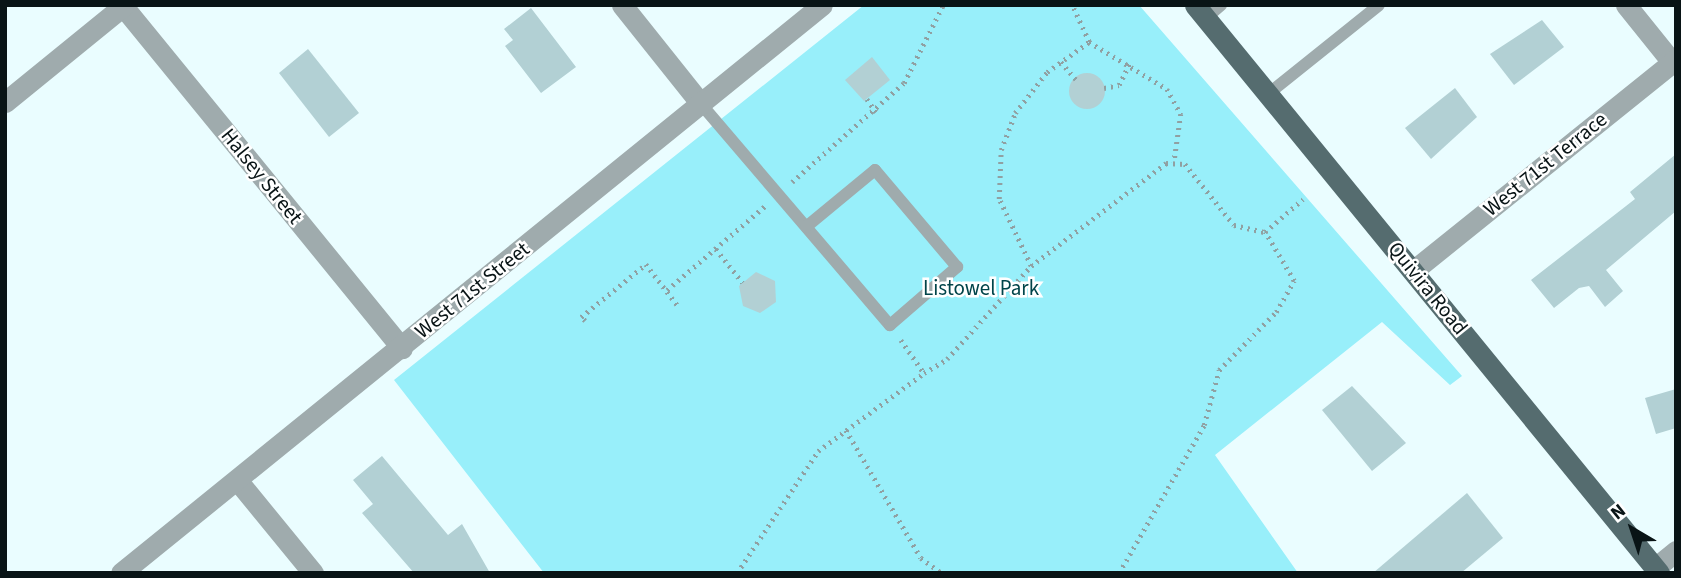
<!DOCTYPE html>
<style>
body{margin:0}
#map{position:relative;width:1681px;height:578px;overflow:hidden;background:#eafdff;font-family:"Source Sans 3",sans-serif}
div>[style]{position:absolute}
.green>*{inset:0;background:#98effa}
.building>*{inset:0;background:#b2d0d4}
.round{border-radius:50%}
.path>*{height:4.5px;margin-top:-2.25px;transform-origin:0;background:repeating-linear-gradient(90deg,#90a0a2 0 2px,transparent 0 7px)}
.service>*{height:12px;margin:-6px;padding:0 6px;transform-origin:6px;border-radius:6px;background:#9fabad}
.minor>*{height:21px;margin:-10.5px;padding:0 10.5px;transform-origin:10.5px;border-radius:10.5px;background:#9fabad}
.tertiary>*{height:21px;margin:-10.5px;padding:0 10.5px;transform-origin:10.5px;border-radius:10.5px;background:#9fabad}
.primary>*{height:21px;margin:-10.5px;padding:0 10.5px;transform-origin:10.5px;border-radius:10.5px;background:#556c6f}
span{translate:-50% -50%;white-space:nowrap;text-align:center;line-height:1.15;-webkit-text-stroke:5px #fff;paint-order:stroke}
.street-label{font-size:21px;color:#091416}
.park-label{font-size:21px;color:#00444a}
.frame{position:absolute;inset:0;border:7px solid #091416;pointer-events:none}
.north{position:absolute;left:1597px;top:494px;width:70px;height:70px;-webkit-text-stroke:5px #fff;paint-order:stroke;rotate:321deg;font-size:19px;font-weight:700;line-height:28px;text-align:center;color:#091416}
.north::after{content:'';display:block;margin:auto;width:24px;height:32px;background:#091416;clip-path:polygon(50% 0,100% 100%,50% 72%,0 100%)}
</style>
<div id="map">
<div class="green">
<div style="clip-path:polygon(864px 5px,1139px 5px,1462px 376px,1450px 385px,1382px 322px,1215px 455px,1298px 573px,544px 573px,394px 380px)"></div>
</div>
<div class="building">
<div style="clip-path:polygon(531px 8px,576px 67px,541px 93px,505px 46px,513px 40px,504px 29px)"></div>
<div style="clip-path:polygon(1542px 20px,1564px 47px,1514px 85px,1490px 54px)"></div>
<div style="clip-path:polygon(308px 49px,359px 113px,329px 137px,279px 73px)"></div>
<div style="clip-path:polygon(872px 57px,890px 80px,864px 101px,845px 80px)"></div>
<div class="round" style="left:1069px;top:73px;width:36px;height:36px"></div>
<div style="clip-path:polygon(1455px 88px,1477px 117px,1431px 159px,1405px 128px)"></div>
<div style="clip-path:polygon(1676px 154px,1676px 211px,1606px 270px,1623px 291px,1605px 307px,1589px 286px,1579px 288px,1554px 308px,1531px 280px,1635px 199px,1630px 192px)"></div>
<div style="clip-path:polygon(756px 272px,775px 281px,776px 302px,760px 313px,743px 306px,739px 286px)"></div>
<div style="clip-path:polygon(1352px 386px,1406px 443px,1372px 471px,1322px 410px)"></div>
<div style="clip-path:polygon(1676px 389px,1676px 428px,1656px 434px,1645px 398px)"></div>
<div style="clip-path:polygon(382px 456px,448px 535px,462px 524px,490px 573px,414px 573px,362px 513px,373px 504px,353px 480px)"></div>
<div style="clip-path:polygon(1467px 493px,1503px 538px,1461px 573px,1373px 573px)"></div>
</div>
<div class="path">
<div style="left:1089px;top:42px;width:91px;rotate:31.1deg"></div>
<div style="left:1167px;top:89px;width:29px;rotate:61deg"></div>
<div style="left:1181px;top:114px;width:49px;rotate:98.1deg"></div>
<div style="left:1061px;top:62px;width:23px;rotate:49deg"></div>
<div style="left:1104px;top:88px;width:15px;rotate:-11deg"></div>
<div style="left:1119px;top:85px;width:25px;rotate:-64deg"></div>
<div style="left:867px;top:99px;width:16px;rotate:55deg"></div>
<div style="left:792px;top:182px;width:149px;rotate:-41.5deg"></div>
<div style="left:904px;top:83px;width:87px;rotate:-63.4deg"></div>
<div style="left:716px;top:249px;width:43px;rotate:51.5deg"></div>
<div style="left:1031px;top:266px;width:170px;rotate:-37.3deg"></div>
<div style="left:1166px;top:163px;width:19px;rotate:3deg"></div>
<div style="left:1185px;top:164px;width:78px;rotate:51.2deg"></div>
<div style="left:1234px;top:225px;width:32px;rotate:13deg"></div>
<div style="left:1265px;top:232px;width:50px;rotate:-41deg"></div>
<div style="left:667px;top:290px;width:129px;rotate:-40.6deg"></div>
<div style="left:585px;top:321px;width:6px;rotate:-135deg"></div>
<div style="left:581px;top:317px;width:84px;rotate:-39.2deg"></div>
<div style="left:646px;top:264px;width:53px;rotate:52.7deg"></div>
<div style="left:901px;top:340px;width:40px;rotate:55.1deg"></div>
<div style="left:924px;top:373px;width:27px;rotate:-31deg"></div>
<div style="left:947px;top:359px;width:125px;rotate:-47.9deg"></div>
<div style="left:1031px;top:266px;width:74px;rotate:-115.5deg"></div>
<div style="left:999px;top:199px;width:49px;rotate:-87.7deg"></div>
<div style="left:1001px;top:150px;width:40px;rotate:-69deg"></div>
<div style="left:1015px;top:113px;width:52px;rotate:-52deg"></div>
<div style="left:1047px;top:72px;width:52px;rotate:-35.5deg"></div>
<div style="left:1089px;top:42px;width:41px;rotate:-114.7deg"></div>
<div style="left:846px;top:430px;width:148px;rotate:59.6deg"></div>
<div style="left:921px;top:558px;width:26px;rotate:36deg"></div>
<div style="left:737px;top:573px;width:146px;rotate:-56.4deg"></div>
<div style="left:818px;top:451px;width:132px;rotate:-36.3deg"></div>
<div style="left:1119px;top:573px;width:171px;rotate:-60.1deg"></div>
<div style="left:1204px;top:425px;width:57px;rotate:-74.7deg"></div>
<div style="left:1219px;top:370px;width:81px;rotate:-45.5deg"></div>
<div style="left:1276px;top:312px;width:36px;rotate:-60deg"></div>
<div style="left:1294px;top:281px;width:57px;rotate:-120.6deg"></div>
</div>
<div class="service">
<div style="left:1206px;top:18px;width:20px;rotate:-41deg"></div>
<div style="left:1268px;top:94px;width:142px;rotate:-38.7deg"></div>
<div style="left:701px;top:104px;width:291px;rotate:49.5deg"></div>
<div style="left:890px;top:325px;width:89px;rotate:-40.9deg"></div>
<div style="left:957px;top:267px;width:127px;rotate:-130.2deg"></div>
<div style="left:875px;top:170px;width:89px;rotate:140.4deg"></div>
</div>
<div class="minor">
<div style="left:122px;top:5px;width:443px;rotate:50.8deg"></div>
<div style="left:622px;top:5px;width:127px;rotate:51.4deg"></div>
<div style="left:1626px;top:5px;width:73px;rotate:51.1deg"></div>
<div style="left:5px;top:102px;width:152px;rotate:-39.1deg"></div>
<div style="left:1414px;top:270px;width:336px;rotate:-38.8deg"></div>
<div style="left:237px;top:480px;width:120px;rotate:50.7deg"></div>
<div style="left:1655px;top:568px;width:27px;rotate:-39deg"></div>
</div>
<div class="tertiary">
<div style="left:121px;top:573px;width:902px;rotate:-39.02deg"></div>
</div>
<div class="primary">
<div style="left:1195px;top:5px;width:733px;rotate:50.75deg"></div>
</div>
<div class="street-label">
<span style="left:1545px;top:164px;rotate:-39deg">West 71st Terrace</span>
<span style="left:262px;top:176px;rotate:51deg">Halsey Street</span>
<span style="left:1428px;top:288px;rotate:51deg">Quivira Road</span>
<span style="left:472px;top:290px;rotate:-39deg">West 71st Street</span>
</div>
<div class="park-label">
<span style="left:981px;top:288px">Listowel Park</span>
</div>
<div class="frame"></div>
<div class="north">N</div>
</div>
